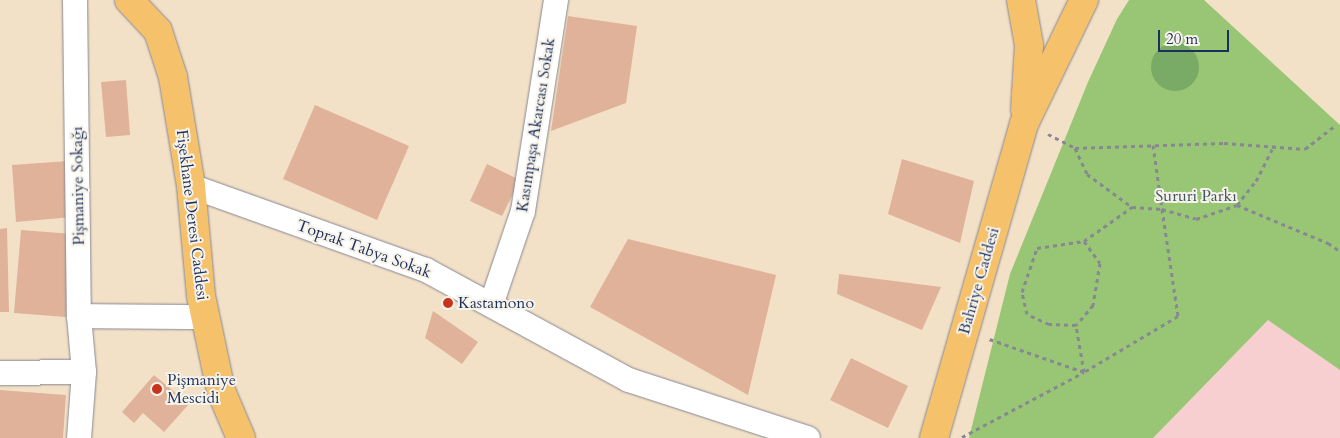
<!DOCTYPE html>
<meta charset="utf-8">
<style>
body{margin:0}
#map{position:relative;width:1340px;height:438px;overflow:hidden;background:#f3e1c7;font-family:Cardo,serif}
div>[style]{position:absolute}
.built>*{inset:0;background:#f7cfd0}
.green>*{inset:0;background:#98c674}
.forest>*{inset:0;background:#7aab66}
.round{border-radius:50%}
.building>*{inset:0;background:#e0b29a}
.path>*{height:3px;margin-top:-1.5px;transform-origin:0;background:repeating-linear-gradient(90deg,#878892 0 4px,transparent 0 8px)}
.roads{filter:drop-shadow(0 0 1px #878892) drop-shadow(0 0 1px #878892)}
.minor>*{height:24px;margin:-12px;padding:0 12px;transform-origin:12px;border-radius:12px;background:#fff}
.primary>*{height:28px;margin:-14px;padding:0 14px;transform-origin:14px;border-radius:14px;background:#f6c16b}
.dots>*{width:14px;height:14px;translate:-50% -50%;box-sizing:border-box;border:2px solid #f7f3e8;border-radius:50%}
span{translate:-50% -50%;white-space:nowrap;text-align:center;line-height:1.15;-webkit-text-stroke:4px #f7f3e8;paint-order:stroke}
.street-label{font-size:16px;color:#1b2f5e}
.park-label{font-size:16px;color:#3a5564}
.poi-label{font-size:16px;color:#1b2f5e}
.left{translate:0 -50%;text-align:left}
.scale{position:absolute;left:1158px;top:30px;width:71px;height:22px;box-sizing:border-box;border:2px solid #1b2f5e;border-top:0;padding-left:6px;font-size:15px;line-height:18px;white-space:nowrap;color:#1b2f5e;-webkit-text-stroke:4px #f7f3e8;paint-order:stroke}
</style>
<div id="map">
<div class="built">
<div style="clip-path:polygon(1268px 320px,1340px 370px,1340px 438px,1153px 438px)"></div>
</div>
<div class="green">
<div style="clip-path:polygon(1129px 0,1204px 0,1340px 125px,1340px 370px,1268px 320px,1153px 438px,969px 438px,1010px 274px,1088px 82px,1117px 19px)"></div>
</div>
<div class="forest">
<div class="round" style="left:1151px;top:43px;width:48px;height:48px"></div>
</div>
<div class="building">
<div style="clip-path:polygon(568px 16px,637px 26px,626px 103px,551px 131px)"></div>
<div style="clip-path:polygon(126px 80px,130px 135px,106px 137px,101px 82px)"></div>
<div style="clip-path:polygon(315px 105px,409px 146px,377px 220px,283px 179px)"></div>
<div style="clip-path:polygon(902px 159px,974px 181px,960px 243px,888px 214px)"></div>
<div style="clip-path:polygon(68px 161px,72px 217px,16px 222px,12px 165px)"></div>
<div style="clip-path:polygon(487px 164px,520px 180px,502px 216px,470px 201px)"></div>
<div style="clip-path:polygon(7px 228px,9px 312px,0 312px,0 229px)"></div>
<div style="clip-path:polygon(21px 230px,73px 234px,66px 317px,14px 313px)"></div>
<div style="clip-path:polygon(628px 239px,776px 275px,748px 395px,590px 307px)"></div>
<div style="clip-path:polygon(839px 274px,941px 287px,922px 330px,837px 294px)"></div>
<div style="clip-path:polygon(433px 311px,478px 342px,462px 364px,425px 338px)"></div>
<div style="clip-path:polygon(851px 358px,908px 386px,888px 428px,830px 400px)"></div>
<div style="clip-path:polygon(154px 375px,189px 404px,164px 432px,143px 413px,134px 423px,122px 412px)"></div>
<div style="clip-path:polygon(0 390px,66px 395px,63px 438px,0 438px)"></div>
</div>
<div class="path">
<div style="left:1048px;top:134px;width:30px;rotate:27deg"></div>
<div style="left:1075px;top:148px;width:29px;rotate:65deg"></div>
<div style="left:1087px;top:174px;width:56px;rotate:36.3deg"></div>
<div style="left:1132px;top:207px;width:30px;rotate:4deg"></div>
<div style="left:1162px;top:209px;width:108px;rotate:81.5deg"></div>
<div style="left:1178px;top:316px;width:109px;rotate:149.2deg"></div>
<div style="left:1084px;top:372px;width:48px;rotate:-99.7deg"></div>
<div style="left:1076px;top:325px;width:27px;rotate:-178deg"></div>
<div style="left:1049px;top:324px;width:24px;rotate:-156deg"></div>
<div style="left:1027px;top:314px;width:23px;rotate:-103deg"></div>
<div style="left:1022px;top:292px;width:46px;rotate:-71.2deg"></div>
<div style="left:1037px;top:248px;width:48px;rotate:-8.5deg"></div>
<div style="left:1084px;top:241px;width:27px;rotate:54deg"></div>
<div style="left:1100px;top:263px;width:43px;rotate:99.5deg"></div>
<div style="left:1093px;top:305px;width:26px;rotate:130deg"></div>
<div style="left:1153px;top:145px;width:65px;rotate:82deg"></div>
<div style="left:1162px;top:209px;width:35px;rotate:16deg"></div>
<div style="left:1196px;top:219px;width:43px;rotate:-18.9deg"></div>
<div style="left:1237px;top:205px;width:31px;rotate:-52deg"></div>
<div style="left:1256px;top:181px;width:38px;rotate:-63deg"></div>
<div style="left:1075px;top:148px;width:149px;rotate:-1.9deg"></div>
<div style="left:1224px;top:143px;width:81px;rotate:4.2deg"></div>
<div style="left:1305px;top:149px;width:36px;rotate:-38deg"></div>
<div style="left:1237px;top:205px;width:99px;rotate:22.7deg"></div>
<div style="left:1328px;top:243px;width:14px;rotate:34deg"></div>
<div style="left:1084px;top:241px;width:59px;rotate:-35.3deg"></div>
<div style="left:962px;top:437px;width:138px;rotate:-28deg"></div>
<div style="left:1084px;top:372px;width:101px;rotate:-160.8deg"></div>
</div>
<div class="roads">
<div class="minor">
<div style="left:75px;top:0;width:316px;rotate:89.3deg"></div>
<div style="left:79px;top:316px;width:56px;rotate:84.9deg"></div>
<div style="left:84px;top:372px;width:66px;rotate:94.3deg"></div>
<div style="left:191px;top:186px;width:250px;rotate:19.7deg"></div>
<div style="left:426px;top:270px;width:231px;rotate:28.5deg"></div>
<div style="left:629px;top:380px;width:188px;rotate:18deg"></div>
<div style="left:491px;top:305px;width:99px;rotate:-71.2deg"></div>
<div style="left:523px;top:211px;width:214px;rotate:-81.1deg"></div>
<div style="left:79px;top:316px;width:126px;rotate:0.5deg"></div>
<div style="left:0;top:373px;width:84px;rotate:-0.7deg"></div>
</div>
<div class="primary">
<div style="left:129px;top:0;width:42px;rotate:46.9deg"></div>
<div style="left:158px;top:31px;width:48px;rotate:71.9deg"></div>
<div style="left:173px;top:77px;width:110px;rotate:80.6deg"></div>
<div style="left:191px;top:186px;width:110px;rotate:84.8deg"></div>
<div style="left:201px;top:296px;width:97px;rotate:78.1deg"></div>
<div style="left:221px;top:391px;width:51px;rotate:66.9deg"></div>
<div style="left:1021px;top:0;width:46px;rotate:79.9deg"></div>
<div style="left:1029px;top:45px;width:65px;rotate:93.5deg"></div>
<div style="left:934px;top:438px;width:327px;rotate:-74deg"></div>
<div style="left:1024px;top:124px;width:138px;rotate:-64.2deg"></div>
</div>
</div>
<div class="dots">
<div style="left:448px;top:303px;background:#c8321e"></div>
<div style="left:157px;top:389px;background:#c8321e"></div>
</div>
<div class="street-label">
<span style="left:536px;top:125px;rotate:-81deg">Kasımpaşa Akarcası Sokak</span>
<span style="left:78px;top:186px;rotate:-91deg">Pişmaniye Sokağı</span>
<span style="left:192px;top:215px;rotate:83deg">Fişekhane Deresi Caddesi</span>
<span style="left:364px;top:249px;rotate:20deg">Toprak Tabya Sokak</span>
<span style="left:979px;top:281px;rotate:-74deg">Bahriye Caddesi</span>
</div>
<div class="park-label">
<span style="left:1196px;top:196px">Sururi Parkı</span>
</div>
<div class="poi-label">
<span class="left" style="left:458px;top:303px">Kastamono</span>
<span class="left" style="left:167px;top:389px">Pişmaniye<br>Mescidi</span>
</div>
<div class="scale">20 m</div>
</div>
